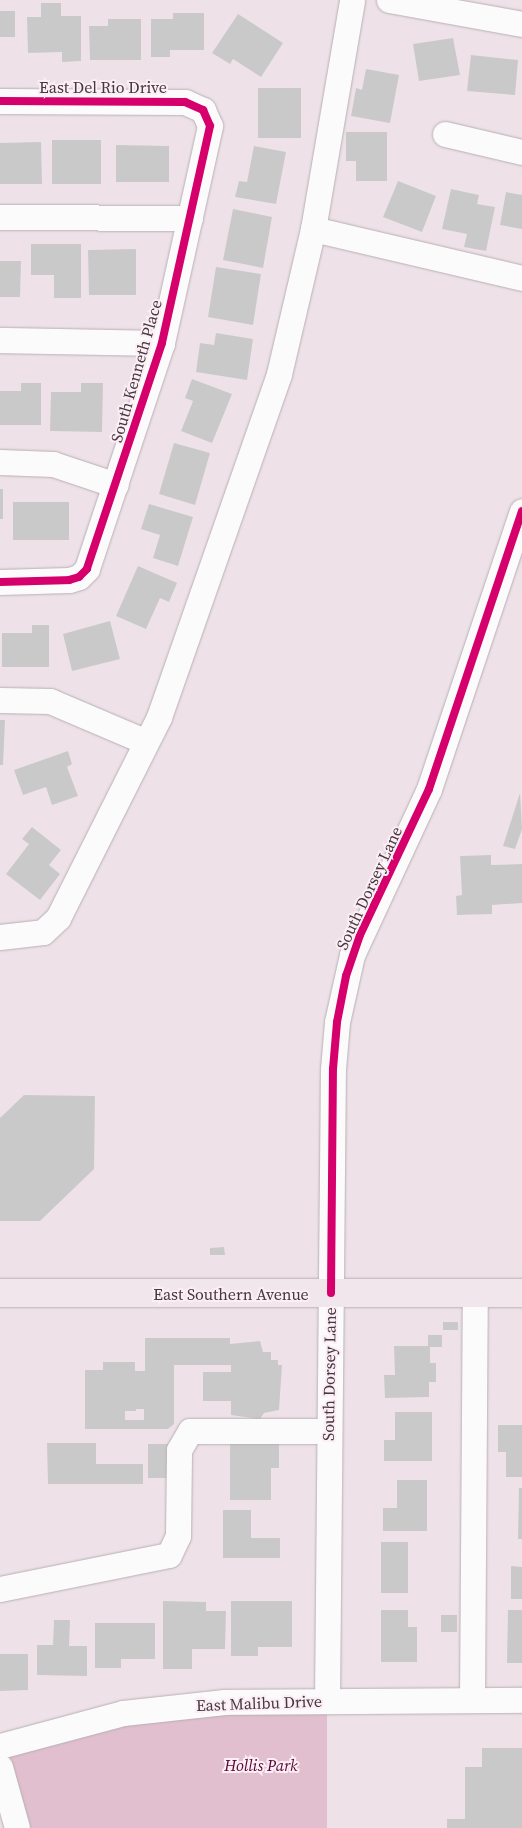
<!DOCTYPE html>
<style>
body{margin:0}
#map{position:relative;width:522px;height:1828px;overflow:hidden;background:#eee2e8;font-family:"Source Serif 4",serif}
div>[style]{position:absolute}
.green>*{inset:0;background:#e1bfcf}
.building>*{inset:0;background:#cac9ca}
.roads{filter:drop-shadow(0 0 1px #b8afb3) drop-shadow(0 0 1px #b8afb3)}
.minor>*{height:25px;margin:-12.5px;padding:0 12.5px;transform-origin:12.5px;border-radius:12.5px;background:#fcfbfc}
.major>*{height:28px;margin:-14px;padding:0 14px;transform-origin:14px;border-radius:14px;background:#f1e6eb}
.cycleway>*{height:8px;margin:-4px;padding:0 4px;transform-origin:4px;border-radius:4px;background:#d6006c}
span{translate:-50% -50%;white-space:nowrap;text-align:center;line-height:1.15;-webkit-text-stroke:4px #fdedf4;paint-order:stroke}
.street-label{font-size:16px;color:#423a3e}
.park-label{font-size:16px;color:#530636;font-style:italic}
</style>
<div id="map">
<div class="green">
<div style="clip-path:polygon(327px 1701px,327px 1828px,17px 1828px,0 1746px,123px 1713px)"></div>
</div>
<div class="building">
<div style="clip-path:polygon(41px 3px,61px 3px,61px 16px,81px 16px,81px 61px,62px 62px,62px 52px,28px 53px,27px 17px,41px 17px)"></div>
<div style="clip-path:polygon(0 11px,15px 11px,15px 37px,0 37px)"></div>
<div style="clip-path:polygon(173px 13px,204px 13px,204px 50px,170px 50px,170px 57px,151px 57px,151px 19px,173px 19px)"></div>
<div style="clip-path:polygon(238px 14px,283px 43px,261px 77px,233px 59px,230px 64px,212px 53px)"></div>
<div style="clip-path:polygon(108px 19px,141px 19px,141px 60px,90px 60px,89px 26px,108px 26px)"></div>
<div style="clip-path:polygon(453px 38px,460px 75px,419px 81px,413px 44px)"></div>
<div style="clip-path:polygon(471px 55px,518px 60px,515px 95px,467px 91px)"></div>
<div style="clip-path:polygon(366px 69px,399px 75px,390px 123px,351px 116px,356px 88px,362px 90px)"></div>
<div style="clip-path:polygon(258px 88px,301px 88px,301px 138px,258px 138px)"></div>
<div style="clip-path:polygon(346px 132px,387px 132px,387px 181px,356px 181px,356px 161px,346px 161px)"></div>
<div style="clip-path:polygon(52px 140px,101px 140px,101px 184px,52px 184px)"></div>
<div style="clip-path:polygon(41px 142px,42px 184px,0 184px,0 143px)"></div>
<div style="clip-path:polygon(116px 145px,169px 146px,169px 182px,116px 182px)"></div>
<div style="clip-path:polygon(254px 146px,286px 152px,276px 204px,235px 197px,239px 181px,247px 182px)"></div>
<div style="clip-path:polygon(398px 181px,436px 196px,422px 232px,383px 217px)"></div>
<div style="clip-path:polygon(451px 189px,479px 195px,477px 204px,495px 207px,486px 251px,464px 247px,467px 234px,442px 229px)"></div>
<div style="clip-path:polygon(506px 192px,522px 195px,522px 229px,500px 225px)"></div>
<div style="clip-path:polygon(233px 209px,272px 217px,263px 268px,223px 260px)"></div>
<div style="clip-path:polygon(31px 244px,81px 244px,81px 298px,54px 298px,54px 275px,31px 275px)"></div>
<div style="clip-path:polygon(136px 249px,136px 295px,89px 295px,88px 250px)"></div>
<div style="clip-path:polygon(0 261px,21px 261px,20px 297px,0 297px)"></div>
<div style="clip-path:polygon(216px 267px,261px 274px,253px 325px,208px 317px)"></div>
<div style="clip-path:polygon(216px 333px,253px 339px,247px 380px,196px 372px,200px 343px,214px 345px)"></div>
<div style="clip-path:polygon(192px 379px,232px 394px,212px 443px,181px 431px,193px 401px,185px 398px)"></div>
<div style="clip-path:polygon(21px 383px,41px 383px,41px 425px,0 425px,0 391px,21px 391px)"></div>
<div style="clip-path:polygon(81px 383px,103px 383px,102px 432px,50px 431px,51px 392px,81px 392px)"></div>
<div style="clip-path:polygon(174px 443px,210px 453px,195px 505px,159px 494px)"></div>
<div style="clip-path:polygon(0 489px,3px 489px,3px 519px,0 519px)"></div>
<div style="clip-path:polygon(13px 502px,69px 502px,69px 540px,13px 540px)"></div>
<div style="clip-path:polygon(149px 504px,193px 517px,178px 566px,153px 558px,160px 535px,141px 529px)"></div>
<div style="clip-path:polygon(138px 566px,177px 583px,169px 602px,160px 598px,146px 629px,116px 616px)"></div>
<div style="clip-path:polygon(110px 621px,120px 659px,72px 671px,63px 634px)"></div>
<div style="clip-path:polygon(32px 625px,49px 625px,49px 667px,2px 667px,2px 633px,32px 633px)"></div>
<div style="clip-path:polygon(0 720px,5px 720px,3px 765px,0 765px)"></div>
<div style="clip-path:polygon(68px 751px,72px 764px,67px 767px,78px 796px,52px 805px,46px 787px,23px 795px,14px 770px)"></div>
<div style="clip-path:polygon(520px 793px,522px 829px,515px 849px,503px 846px)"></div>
<div style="clip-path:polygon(32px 827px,61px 850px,49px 865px,60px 874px,40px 900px,6px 874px,29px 844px,22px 839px)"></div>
<div style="clip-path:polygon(491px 855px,491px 865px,522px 864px,522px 903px,492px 905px,492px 914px,457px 915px,456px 896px,462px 895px,460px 856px)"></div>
<div style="clip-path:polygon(24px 1095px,95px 1096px,94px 1169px,40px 1221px,0 1221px,0 1118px)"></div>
<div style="clip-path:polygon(224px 1247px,225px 1255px,210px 1255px,210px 1248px)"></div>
<div style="clip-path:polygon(443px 1322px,458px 1322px,458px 1330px,443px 1330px)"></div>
<div style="clip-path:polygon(428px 1335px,442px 1335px,442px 1347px,430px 1347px,430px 1363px,436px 1363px,436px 1382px,429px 1382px,429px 1397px,385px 1398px,384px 1375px,395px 1375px,394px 1346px,428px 1346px)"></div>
<div style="clip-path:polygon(evenodd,145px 1338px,230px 1338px,230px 1344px,260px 1341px,263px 1352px,271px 1352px,271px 1360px,278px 1360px,278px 1365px,282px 1365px,279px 1410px,264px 1413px,260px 1419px,231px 1415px,231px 1401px,203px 1401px,203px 1372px,231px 1372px,231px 1365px,174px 1365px,174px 1424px,168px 1429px,85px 1429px,85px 1370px,103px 1370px,103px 1362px,135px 1362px,135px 1371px,145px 1371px,145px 1338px,136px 1409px,144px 1409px,144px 1420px,125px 1420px,125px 1411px,136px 1411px,136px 1409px)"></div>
<div style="clip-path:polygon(395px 1412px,432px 1412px,432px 1461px,384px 1461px,384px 1440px,395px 1440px)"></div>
<div style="clip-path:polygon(498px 1425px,522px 1425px,522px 1477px,506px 1477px,506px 1452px,498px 1452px)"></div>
<div style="clip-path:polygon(230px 1442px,279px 1442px,279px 1468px,271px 1468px,271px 1500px,230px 1500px)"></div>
<div style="clip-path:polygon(47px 1443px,96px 1443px,96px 1464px,143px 1464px,143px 1484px,48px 1484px)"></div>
<div style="clip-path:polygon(148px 1444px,169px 1444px,169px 1478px,148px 1478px)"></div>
<div style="clip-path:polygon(397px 1480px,427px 1480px,427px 1531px,383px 1531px,383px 1508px,397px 1508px)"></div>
<div style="clip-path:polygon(519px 1488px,522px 1488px,522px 1539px,518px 1539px)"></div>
<div style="clip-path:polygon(223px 1510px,251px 1510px,251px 1538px,280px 1538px,280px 1558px,223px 1558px)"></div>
<div style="clip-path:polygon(381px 1542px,408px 1542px,408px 1593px,381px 1593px)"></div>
<div style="clip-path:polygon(511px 1566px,522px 1567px,522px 1599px,511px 1599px)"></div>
<div style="clip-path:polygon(163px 1601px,206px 1602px,206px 1611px,226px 1611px,225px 1649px,192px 1649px,192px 1669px,163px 1669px)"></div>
<div style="clip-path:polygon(231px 1601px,292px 1601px,292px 1647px,258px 1647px,258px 1656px,231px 1656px)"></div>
<div style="clip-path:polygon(381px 1610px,408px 1610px,408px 1627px,417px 1627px,417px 1662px,381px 1662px)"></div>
<div style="clip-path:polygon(508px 1610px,522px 1610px,522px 1663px,507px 1663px)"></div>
<div style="clip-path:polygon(441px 1615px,457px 1615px,457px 1632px,441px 1632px)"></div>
<div style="clip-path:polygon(54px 1620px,70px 1620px,69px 1646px,87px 1646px,87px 1676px,37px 1675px,37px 1645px,53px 1645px)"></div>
<div style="clip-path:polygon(95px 1623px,155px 1623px,155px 1659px,121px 1659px,121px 1668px,95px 1668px)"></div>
<div style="clip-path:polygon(0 1654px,28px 1654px,28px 1690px,0 1691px)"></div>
<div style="clip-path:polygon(482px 1748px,522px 1748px,522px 1828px,447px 1828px,447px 1819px,465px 1819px,465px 1767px,482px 1767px)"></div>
</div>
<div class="roads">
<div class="minor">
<div style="left:389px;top:0;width:135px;rotate:10.2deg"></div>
<div style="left:0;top:101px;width:185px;rotate:0.3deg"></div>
<div style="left:185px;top:102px;width:20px;rotate:24deg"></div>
<div style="left:203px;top:110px;width:17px;rotate:66deg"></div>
<div style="left:210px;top:126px;width:222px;rotate:102.5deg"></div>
<div style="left:162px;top:343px;width:238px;rotate:108.4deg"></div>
<div style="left:87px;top:569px;width:11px;rotate:135deg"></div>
<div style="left:79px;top:577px;width:10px;rotate:163deg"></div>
<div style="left:69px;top:580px;width:69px;rotate:178.3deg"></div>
<div style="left:445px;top:134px;width:79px;rotate:13.2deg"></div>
<div style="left:0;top:217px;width:190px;rotate:0.3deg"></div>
<div style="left:313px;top:229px;width:215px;rotate:13.2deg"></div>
<div style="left:0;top:340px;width:162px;rotate:1.1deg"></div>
<div style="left:0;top:462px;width:53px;rotate:2.2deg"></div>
<div style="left:53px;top:464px;width:66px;rotate:18.4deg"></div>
<div style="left:0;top:700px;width:50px;rotate:1.1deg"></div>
<div style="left:50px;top:701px;width:104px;rotate:23.1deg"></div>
<div style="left:0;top:937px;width:43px;rotate:-6.6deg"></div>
<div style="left:43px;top:932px;width:21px;rotate:-43deg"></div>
<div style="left:58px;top:918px;width:225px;rotate:-63.3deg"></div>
<div style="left:159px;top:717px;width:363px;rotate:-70.7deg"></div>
<div style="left:279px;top:374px;width:149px;rotate:-76.8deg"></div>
<div style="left:313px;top:229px;width:232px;rotate:-80.3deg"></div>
<div style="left:0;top:1589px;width:172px;rotate:-11.4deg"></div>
<div style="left:169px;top:1555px;width:21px;rotate:-65deg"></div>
<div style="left:178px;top:1536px;width:86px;rotate:-89.3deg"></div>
<div style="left:179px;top:1450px;width:22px;rotate:-60deg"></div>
<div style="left:190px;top:1431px;width:138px"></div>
<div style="left:472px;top:1700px;width:407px;rotate:-89.6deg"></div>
<div style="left:327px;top:1701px;width:632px;rotate:-89.46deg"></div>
<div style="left:333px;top:1069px;width:47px;rotate:-85.1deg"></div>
<div style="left:337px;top:1022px;width:69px;rotate:-77.4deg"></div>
<div style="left:352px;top:955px;width:183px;rotate:-65.1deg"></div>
<div style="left:429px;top:789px;width:293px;rotate:-71.5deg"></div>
<div style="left:0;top:1746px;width:127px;rotate:-15deg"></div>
<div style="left:123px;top:1713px;width:102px;rotate:-6.2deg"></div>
<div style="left:224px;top:1702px;width:298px;rotate:-0.4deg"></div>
<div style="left:0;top:1767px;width:63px;rotate:74.4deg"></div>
</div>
<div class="major">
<div style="left:0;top:1293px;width:522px"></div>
</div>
</div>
<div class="cycleway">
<div style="left:0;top:101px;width:185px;rotate:0.3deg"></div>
<div style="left:185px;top:102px;width:20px;rotate:24deg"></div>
<div style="left:203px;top:110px;width:17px;rotate:66deg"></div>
<div style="left:210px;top:126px;width:222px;rotate:102.5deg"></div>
<div style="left:162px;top:343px;width:238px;rotate:108.4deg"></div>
<div style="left:87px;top:569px;width:11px;rotate:135deg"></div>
<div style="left:79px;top:577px;width:10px;rotate:163deg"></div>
<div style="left:69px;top:580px;width:69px;rotate:178.3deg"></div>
<div style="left:331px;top:1293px;width:224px;rotate:-89.5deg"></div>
<div style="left:333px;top:1069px;width:47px;rotate:-85.1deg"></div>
<div style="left:337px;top:1022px;width:47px;rotate:-78.9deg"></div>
<div style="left:346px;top:976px;width:43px;rotate:-71.1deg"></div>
<div style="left:360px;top:935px;width:161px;rotate:-64.7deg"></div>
<div style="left:429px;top:789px;width:293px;rotate:-71.5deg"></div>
</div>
<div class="street-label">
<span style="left:103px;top:87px">East Del Rio Drive</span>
<span style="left:136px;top:371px;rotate:-74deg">South Kenneth Place</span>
<span style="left:369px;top:888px;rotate:-65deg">South Dorsey Lane</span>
<span style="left:231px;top:1294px">East Southern Avenue</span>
<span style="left:329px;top:1374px;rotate:-89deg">South Dorsey Lane</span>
<span style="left:259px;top:1703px;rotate:-2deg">East Malibu Drive</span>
</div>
<div class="park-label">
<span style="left:261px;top:1765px">Hollis Park</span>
</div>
</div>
